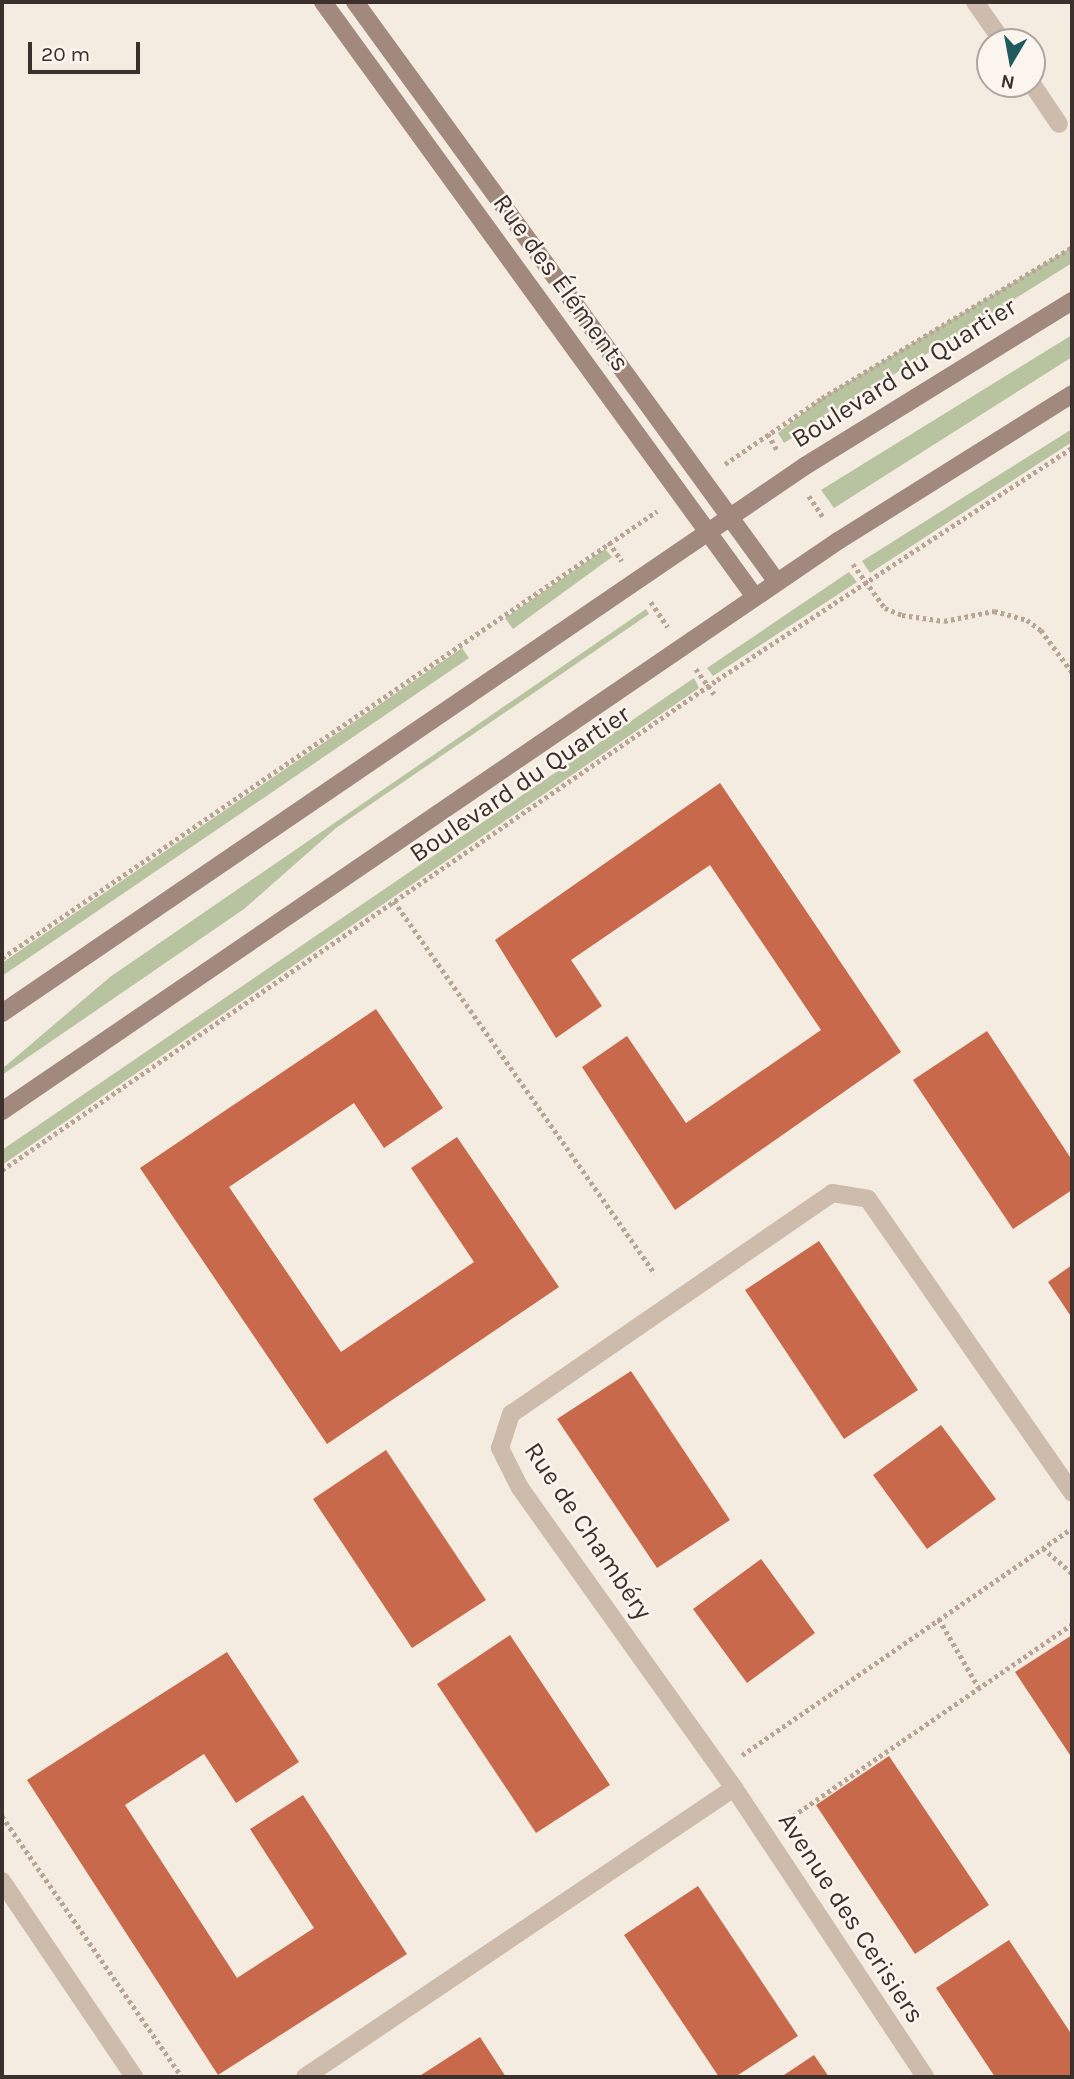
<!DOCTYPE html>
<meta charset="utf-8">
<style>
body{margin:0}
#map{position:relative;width:1074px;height:2079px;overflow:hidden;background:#f4ebe1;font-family:Karla,sans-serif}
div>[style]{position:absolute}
.green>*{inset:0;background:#b8c4a0}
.building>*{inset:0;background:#c8694b}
.path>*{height:4.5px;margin-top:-2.25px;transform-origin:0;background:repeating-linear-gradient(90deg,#b9a596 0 3.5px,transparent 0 7px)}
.lane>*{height:18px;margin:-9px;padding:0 9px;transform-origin:9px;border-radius:9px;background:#cdbbac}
.street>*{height:18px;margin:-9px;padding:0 9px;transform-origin:9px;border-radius:9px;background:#cdbbac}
.secondary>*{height:18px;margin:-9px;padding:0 9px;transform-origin:9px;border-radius:9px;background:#a18a7d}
span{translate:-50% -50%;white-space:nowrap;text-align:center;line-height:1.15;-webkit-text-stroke:5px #fbf5ee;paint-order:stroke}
.street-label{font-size:26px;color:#3b302b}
.frame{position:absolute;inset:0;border:4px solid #3b302b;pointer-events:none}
.north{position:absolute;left:976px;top:28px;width:70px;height:70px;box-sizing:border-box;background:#fbf5ee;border:2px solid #aea6a0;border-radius:50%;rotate:190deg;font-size:19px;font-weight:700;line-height:28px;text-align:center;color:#3b302b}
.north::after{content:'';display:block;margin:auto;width:24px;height:32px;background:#1f5a5e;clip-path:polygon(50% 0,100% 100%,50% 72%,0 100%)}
.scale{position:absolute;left:28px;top:42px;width:112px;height:32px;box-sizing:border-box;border:4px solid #3b302b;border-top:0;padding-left:9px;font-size:21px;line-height:24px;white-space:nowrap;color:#3b302b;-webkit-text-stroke:5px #fbf5ee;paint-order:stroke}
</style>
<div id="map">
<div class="green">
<div style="clip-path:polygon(1072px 247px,1072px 263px,784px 443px,778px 433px,822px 398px)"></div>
<div style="clip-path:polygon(1072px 335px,1072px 357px,834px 508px,821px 490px)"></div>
<div style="clip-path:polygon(1072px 429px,1072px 442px,870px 573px,862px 561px)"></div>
<div style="clip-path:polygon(605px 549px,612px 557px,513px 629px,505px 618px)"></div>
<div style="clip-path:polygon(849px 572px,857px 582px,713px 676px,707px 668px)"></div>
<div style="clip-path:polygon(646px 609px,649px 614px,336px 828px,244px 909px,2px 1075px,2px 1069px,110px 977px)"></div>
<div style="clip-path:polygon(462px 648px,469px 658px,2px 976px,2px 963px)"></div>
<div style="clip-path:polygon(694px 678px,699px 688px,2px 1165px,2px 1150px)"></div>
</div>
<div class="building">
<div style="clip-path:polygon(720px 783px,901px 1052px,675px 1210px,582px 1067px,627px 1036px,686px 1123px,821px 1030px,710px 865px,571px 960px,602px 1006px,556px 1038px,495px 940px)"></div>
<div style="clip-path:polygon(376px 1009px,443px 1108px,384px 1148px,354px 1103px,229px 1187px,341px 1352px,474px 1262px,411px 1168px,457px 1137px,559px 1287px,327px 1444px,140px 1168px)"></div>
<div style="clip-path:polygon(987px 1031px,1072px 1160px,1072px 1190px,1013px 1229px,913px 1080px)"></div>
<div style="clip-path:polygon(819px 1241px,918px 1390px,844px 1439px,745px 1290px)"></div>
<div style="clip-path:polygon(1072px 1265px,1072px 1318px,1048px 1282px)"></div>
<div style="clip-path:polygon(631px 1371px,730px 1520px,657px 1568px,557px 1419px)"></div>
<div style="clip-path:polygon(941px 1425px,996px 1499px,927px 1549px,873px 1475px)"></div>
<div style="clip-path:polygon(386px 1450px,486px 1600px,412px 1648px,313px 1499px)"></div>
<div style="clip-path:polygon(761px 1559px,815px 1633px,747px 1683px,693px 1609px)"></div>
<div style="clip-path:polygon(510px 1635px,610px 1785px,536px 1833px,437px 1684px)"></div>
<div style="clip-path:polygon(1072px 1635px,1072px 1758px,1015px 1672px)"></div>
<div style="clip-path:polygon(227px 1652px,299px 1762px,236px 1803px,204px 1754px,125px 1805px,237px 1978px,314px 1928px,250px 1829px,303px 1795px,407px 1954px,218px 2075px,27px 1780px)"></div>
<div style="clip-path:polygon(889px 1756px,989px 1905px,915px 1954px,816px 1805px)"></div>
<div style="clip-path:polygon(698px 1886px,798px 2036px,735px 2077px,719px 2077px,624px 1935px)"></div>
<div style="clip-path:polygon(1009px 1940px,1072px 2035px,1072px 2077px,995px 2077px,936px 1988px)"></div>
<div style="clip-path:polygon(480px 2037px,506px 2077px,418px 2077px)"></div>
<div style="clip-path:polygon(814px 2055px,829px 2077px,781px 2077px)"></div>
</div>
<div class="path">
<div style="left:768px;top:434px;width:20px;rotate:60deg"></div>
<div style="left:725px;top:464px;width:117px;rotate:-34.2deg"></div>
<div style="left:822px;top:398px;width:292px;rotate:-31.1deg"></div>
<div style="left:809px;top:496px;width:27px;rotate:56deg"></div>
<div style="left:609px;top:542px;width:23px;rotate:56deg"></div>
<div style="left:853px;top:564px;width:54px;rotate:54deg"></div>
<div style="left:885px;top:608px;width:18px;rotate:22deg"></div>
<div style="left:902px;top:615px;width:42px;rotate:8.1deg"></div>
<div style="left:944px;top:621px;width:51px;rotate:-11.3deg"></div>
<div style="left:994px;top:611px;width:34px;rotate:15deg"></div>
<div style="left:1027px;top:620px;width:17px;rotate:36deg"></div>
<div style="left:1041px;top:630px;width:52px;rotate:53.6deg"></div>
<div style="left:651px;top:602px;width:30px;rotate:56deg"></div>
<div style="left:696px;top:669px;width:31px;rotate:54deg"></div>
<div style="left:394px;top:901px;width:455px;rotate:55deg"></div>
<div style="left:2px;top:958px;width:793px;rotate:-34.31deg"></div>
<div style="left:2px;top:1170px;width:867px;rotate:-34.42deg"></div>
<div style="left:717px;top:680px;width:424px;rotate:-33.2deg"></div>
<div style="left:1043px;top:1548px;width:38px;rotate:41deg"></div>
<div style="left:939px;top:1619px;width:80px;rotate:59.9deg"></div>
<div style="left:742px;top:1755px;width:396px;rotate:-34.5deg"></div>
<div style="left:2px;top:1816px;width:317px;rotate:55.4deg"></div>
<div style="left:787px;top:1820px;width:346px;rotate:-34.5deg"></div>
</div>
<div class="lane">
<div style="left:975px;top:2px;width:49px;rotate:55deg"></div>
<div style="left:1032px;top:84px;width:48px;rotate:56deg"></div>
</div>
<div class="street">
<div style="left:734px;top:1788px;width:346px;rotate:56.5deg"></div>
<div style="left:2px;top:1881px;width:236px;rotate:56deg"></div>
<div style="left:305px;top:2077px;width:517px;rotate:-33.97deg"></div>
<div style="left:734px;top:1788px;width:369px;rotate:-125.5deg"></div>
<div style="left:520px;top:1488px;width:45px;rotate:-116.6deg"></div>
<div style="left:500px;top:1448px;width:36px;rotate:-72deg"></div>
<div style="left:511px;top:1414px;width:390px;rotate:-34.5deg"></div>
<div style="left:832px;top:1193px;width:36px;rotate:9deg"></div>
<div style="left:868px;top:1199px;width:358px;rotate:55.2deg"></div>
</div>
<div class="secondary">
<div style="left:323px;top:2px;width:735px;rotate:54.02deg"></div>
<div style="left:355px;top:2px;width:717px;rotate:53.96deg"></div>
<div style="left:2px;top:1013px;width:972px;rotate:-34.26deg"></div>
<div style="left:805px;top:466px;width:314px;rotate:-31.7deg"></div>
<div style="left:2px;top:1111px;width:1012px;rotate:-34.29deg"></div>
<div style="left:838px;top:541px;width:276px;rotate:-32.1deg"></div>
</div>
<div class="street-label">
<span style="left:561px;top:283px;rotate:54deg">Rue des Éléments</span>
<span style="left:904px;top:373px;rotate:-32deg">Boulevard du Quartier</span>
<span style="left:520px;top:784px;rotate:-34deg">Boulevard du Quartier</span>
<span style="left:588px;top:1531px;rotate:56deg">Rue de Chambéry</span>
<span style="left:851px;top:1918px;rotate:57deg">Avenue des Cerisiers</span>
</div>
<div class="frame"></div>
<div class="north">N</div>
<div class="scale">20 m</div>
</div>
